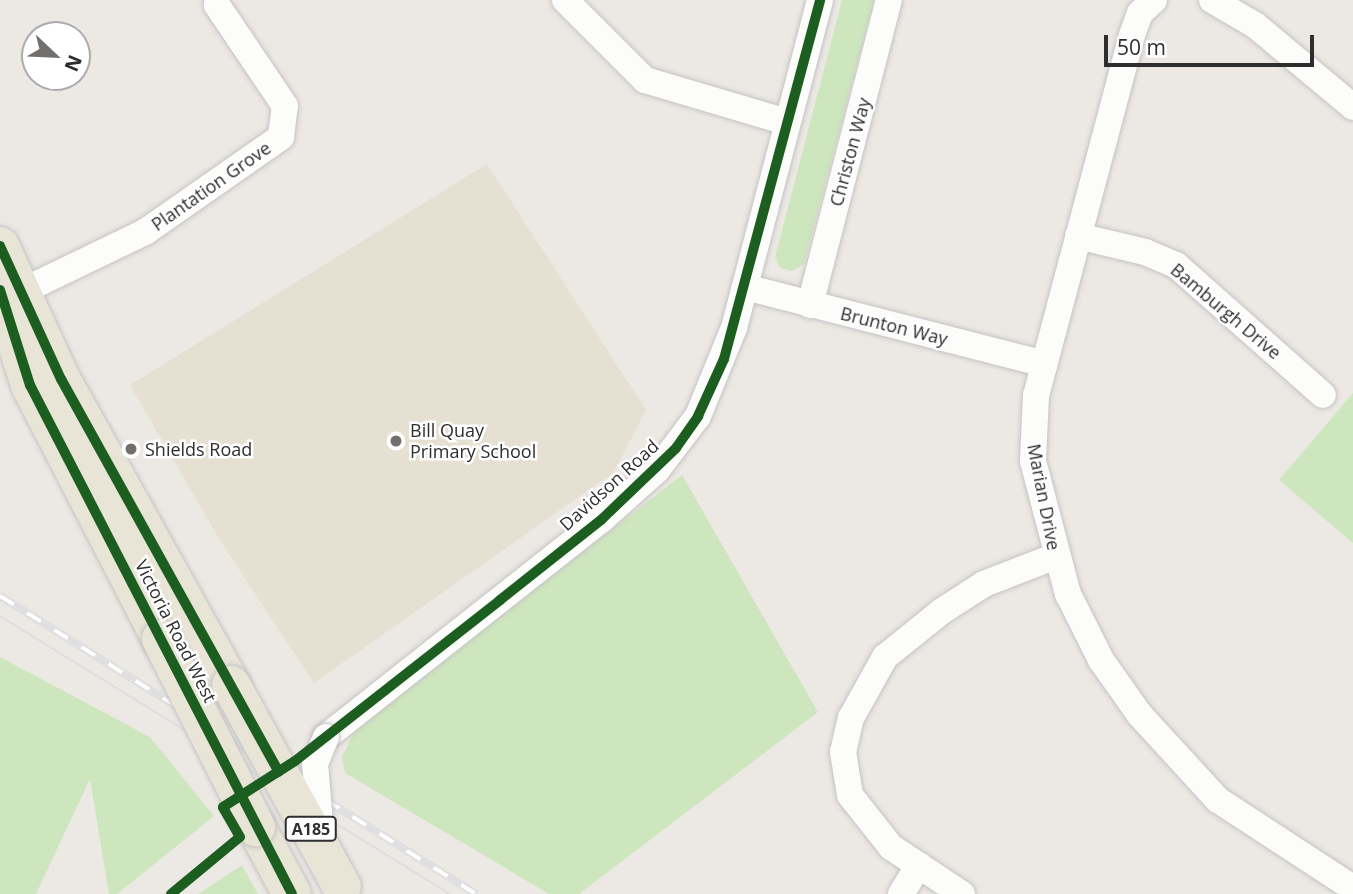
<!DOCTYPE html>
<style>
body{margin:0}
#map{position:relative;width:1353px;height:894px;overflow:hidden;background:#ece8e4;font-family:"Open Sans",sans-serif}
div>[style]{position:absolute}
.education>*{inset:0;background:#e6e0d3}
.green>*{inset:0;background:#cee6be}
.roads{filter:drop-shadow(0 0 2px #c5c4c5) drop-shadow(0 0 2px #c5c4c5)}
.minor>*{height:26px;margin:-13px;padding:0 13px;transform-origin:13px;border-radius:13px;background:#fcfcfb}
.primary>*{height:38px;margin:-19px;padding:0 19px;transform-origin:19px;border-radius:19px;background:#e8e4d6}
.tram>*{height:2px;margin:-1px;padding:0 1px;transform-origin:1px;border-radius:1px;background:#dfdfe1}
.rail>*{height:8px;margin-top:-4px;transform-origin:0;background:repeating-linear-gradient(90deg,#fff 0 16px,#dfdfe1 0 32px);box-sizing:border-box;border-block:2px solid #dfdfe1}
.bridges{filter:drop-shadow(0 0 2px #c5c4c5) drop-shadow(0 0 2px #c5c4c5)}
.minor-bridge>*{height:26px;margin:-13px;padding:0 13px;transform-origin:13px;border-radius:13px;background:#fcfcfb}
.primary-bridge>*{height:38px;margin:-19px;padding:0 19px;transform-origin:19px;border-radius:19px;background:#e8e4d6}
.cycleway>*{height:10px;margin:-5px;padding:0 5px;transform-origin:5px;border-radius:5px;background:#1b5e20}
.dots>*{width:19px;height:19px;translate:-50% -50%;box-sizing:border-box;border:4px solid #fff;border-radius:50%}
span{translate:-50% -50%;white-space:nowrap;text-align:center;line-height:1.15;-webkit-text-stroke:5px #fff;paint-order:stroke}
.shield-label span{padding:2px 5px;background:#fff;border:2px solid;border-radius:5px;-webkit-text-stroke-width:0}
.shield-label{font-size:16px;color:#2e2e2e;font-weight:700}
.street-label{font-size:18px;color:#2e2e2e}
.poi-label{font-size:18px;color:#2e2e2e}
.left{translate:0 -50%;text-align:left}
.north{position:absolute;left:21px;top:21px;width:70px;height:70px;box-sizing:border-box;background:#fff;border:2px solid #ababab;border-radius:50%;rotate:113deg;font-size:19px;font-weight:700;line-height:28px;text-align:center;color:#2e2e2e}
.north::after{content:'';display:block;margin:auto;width:24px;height:32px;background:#706f6e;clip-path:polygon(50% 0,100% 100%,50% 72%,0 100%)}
.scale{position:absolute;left:1104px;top:35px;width:210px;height:32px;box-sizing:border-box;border:4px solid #2e2e2e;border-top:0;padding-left:9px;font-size:21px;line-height:24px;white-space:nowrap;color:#2e2e2e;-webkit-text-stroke:5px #fff;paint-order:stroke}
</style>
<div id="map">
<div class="education">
<div style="clip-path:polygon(487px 164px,646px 410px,614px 472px,314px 683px,221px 542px,130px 385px)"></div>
</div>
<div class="green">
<div style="clip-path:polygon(842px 0,874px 0,804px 264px,792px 271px,780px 268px,775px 257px)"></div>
<div style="clip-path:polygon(1353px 393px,1353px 543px,1279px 480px)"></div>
<div style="clip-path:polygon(682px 475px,818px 712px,579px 894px,549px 894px,345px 773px,342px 757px,356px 728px)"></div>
<div style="clip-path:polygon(0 657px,150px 737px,214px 816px,117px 894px,109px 894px,90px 779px,36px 894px,0 894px)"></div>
<div style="clip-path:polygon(242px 865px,258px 894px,198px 894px)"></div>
</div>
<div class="roads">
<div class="minor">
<div style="left:565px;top:0;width:113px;rotate:45deg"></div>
<div style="left:645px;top:80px;width:148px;rotate:16.5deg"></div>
<div style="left:1154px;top:0;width:19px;rotate:137deg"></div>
<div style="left:1140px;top:13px;width:23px;rotate:110deg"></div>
<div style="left:1132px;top:35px;width:373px;rotate:104.9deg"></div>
<div style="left:1036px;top:395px;width:66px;rotate:92.6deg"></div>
<div style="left:1033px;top:461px;width:138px;rotate:75.3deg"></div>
<div style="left:1068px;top:594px;width:74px;rotate:63.4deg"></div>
<div style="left:1101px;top:660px;width:67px;rotate:54.7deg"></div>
<div style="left:1140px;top:715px;width:115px;rotate:47.5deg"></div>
<div style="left:1218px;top:800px;width:161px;rotate:33.1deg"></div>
<div style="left:1212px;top:0;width:50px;rotate:30.2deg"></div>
<div style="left:1255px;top:25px;width:128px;rotate:39.9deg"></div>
<div style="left:1078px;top:236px;width:69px;rotate:13.4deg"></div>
<div style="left:1145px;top:252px;width:34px;rotate:23deg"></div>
<div style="left:1176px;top:265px;width:196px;rotate:41.5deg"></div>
<div style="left:745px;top:287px;width:309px;rotate:14.4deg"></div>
<div style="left:8px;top:298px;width:152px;rotate:-25.7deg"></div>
<div style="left:145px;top:232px;width:166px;rotate:-34.9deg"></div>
<div style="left:281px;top:137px;width:31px;rotate:-83deg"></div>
<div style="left:285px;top:106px;width:122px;rotate:-124deg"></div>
<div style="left:810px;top:305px;width:315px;rotate:-75.5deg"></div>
<div style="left:326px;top:737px;width:350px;rotate:-38.3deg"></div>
<div style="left:601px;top:520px;width:75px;rotate:-41.8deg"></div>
<div style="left:657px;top:470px;width:68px;rotate:-52.8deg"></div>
<div style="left:698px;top:416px;width:95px;rotate:-67.8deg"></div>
<div style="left:734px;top:328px;width:339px;rotate:-75.3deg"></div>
<div style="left:901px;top:894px;width:34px;rotate:-58deg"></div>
<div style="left:962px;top:894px;width:85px;rotate:-146.5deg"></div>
<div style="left:891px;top:847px;width:66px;rotate:-128.3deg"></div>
<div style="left:850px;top:795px;width:44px;rotate:-99.2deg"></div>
<div style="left:843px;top:752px;width:35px;rotate:-77deg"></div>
<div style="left:851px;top:718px;width:70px;rotate:-60.9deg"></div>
<div style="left:885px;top:657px;width:73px;rotate:-38.9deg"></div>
<div style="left:942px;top:611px;width:50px;rotate:-32.7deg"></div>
<div style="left:984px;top:584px;width:77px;rotate:-21.3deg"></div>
</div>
<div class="primary">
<div style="left:0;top:246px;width:146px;rotate:65.4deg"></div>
<div style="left:61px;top:379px;width:350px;rotate:60.9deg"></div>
<div style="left:5px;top:306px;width:83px;rotate:72.4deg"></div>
<div style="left:30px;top:385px;width:286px;rotate:62.7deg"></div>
<div style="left:256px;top:827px;width:76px;rotate:61.8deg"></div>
</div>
</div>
<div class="tram">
<div style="left:0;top:600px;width:65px;rotate:30.5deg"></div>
<div style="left:0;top:616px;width:529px;rotate:31.71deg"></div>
</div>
<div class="rail">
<div style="left:0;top:596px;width:562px;rotate:32.05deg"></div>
</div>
<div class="bridges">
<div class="minor-bridge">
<div style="left:321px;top:834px;width:70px;rotate:-94.9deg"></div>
<div style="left:315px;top:764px;width:29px;rotate:-68deg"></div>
</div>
<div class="primary-bridge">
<div style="left:161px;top:639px;width:211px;rotate:63.2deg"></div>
<div style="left:231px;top:685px;width:230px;rotate:61.2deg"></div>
</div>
</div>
<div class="cycleway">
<div style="left:0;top:246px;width:146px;rotate:65.4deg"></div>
<div style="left:61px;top:379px;width:449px;rotate:61deg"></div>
<div style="left:0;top:290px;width:100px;rotate:72.5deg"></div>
<div style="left:30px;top:385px;width:572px;rotate:62.76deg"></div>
<div style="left:171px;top:894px;width:89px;rotate:-39.6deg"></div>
<div style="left:240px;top:837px;width:34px;rotate:-120deg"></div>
<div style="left:223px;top:807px;width:85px;rotate:-32.6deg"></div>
<div style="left:295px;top:761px;width:261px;rotate:-38.1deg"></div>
<div style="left:500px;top:600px;width:129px;rotate:-38.4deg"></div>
<div style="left:601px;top:520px;width:104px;rotate:-43.8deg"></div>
<div style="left:676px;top:448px;width:39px;rotate:-55deg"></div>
<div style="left:698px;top:416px;width:63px;rotate:-65.5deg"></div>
<div style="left:724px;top:359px;width:372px;rotate:-75deg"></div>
</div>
<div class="dots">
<div style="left:396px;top:441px;background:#706f6e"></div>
<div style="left:131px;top:449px;background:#706f6e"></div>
</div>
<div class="shield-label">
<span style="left:311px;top:829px">A185</span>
</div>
<div class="street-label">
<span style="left:850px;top:152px;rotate:-75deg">Christon Way</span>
<span style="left:211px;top:186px;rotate:-35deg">Plantation Grove</span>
<span style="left:1226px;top:311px;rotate:40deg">Bamburgh Drive</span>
<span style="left:894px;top:326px;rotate:14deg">Brunton Way</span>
<span style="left:609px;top:485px;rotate:-42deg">Davidson Road</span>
<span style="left:1044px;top:497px;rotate:79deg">Marian Drive</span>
<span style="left:176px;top:631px;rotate:63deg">Victoria Road West</span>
</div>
<div class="poi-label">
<span class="left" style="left:410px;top:441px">Bill Quay<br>Primary School</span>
<span class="left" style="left:145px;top:449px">Shields Road</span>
</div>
<div class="north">N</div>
<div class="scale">50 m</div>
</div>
